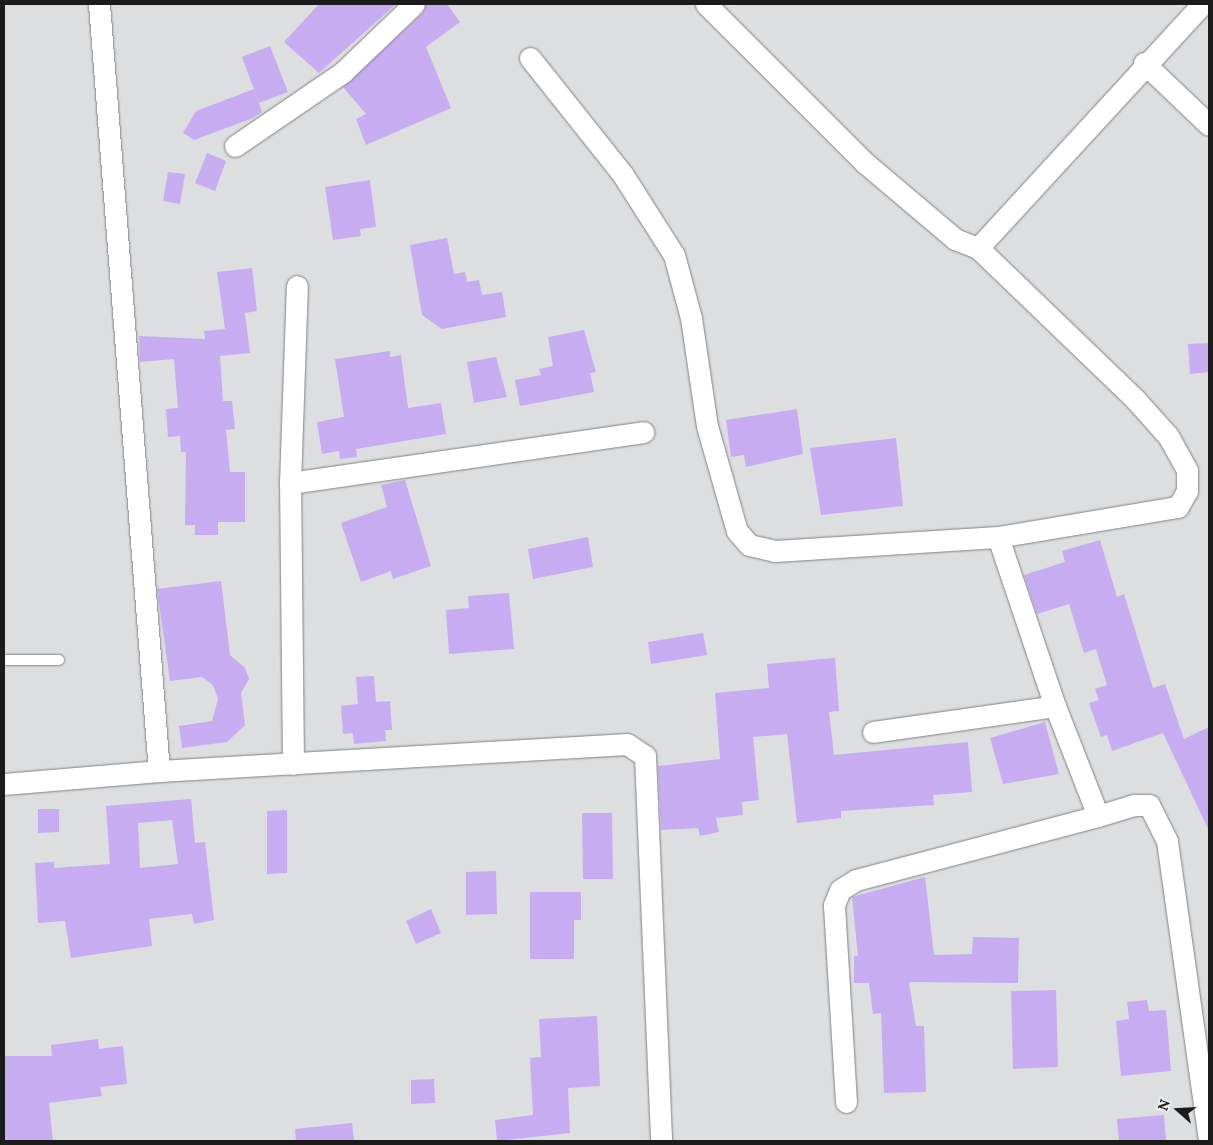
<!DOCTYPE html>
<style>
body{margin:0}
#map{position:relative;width:1213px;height:1145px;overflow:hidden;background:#dddee0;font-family:Lora,serif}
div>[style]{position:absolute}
.building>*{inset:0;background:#c7acf2}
.roads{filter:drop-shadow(0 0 1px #808182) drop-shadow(0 0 1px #808182)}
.lane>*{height:10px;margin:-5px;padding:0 5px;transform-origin:5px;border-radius:5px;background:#fff}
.street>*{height:21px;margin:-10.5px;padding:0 10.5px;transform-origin:10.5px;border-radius:10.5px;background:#fff}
span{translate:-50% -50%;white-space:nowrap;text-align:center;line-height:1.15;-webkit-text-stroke:4px #eaeced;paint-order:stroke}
.frame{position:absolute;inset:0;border:5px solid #1b1b1b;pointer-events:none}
.north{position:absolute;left:1153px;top:1085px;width:50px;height:50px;-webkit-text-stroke:4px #eaeced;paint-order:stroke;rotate:289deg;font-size:14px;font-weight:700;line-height:20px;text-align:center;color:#1b1b1b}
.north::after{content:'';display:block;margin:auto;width:18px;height:22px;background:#1b1b1b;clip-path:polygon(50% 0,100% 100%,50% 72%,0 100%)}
</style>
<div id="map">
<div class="building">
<div style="clip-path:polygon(319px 4px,396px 4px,319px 73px,284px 42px)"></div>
<div style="clip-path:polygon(426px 4px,447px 4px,460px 22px,426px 47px,451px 108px,366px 145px,356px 119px,366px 114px,343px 87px,423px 13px)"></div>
<div style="clip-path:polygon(270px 46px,288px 92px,259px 103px,242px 57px)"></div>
<div style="clip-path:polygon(254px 89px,262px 112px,253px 118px,194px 140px,183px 133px,196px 111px)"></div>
<div style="clip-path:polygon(207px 153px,226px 161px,215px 191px,195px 183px)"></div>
<div style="clip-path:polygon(168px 172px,185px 174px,180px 204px,163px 201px)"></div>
<div style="clip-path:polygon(370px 180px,376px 227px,360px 229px,361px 236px,333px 240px,325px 187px)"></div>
<div style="clip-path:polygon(447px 238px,454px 274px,465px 272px,467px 282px,479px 280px,482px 295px,502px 292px,506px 317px,442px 329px,422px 315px,410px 245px)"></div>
<div style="clip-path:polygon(252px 268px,257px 311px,245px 313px,250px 353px,220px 356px,223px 401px,232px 401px,235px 429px,226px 430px,230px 472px,245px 472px,245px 522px,218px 522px,218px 535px,195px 535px,195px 525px,185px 525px,186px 452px,181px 452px,180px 436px,168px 437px,166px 409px,178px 408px,174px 359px,140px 362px,139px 336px,205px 339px,204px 331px,225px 329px,217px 272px)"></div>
<div style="clip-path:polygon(584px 330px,596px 372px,590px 373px,594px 392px,520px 406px,515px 380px,541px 375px,539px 369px,553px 366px,548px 337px)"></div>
<div style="clip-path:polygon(1209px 343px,1209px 372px,1190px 374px,1188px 344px)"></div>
<div style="clip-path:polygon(390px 351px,390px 357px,401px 355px,408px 408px,441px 403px,446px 434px,356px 449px,357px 457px,340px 459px,339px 451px,322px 454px,317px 422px,344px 417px,335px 359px)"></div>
<div style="clip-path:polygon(496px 357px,507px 397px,474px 403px,467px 362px)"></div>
<div style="clip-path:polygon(797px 409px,803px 454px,746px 467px,744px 455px,731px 457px,726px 420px)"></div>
<div style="clip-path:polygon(896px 438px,903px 506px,821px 515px,810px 448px)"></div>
<div style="clip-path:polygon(405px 480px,431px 566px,393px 579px,391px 571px,361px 582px,341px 523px,387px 507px,381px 485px)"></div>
<div style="clip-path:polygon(588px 537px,593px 567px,533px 579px,528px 549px)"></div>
<div style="clip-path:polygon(1100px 540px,1117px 597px,1124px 594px,1153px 688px,1165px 684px,1184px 739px,1209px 727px,1209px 831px,1163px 733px,1112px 751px,1107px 735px,1101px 737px,1089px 703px,1099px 700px,1095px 689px,1107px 685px,1096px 649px,1084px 653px,1069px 604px,1037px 614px,1024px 575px,1065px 562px,1062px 551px)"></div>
<div style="clip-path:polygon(221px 581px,230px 655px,245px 668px,249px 679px,241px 693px,245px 725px,227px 742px,182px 748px,179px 726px,212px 721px,218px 699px,213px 685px,202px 677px,170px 681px,157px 589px)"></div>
<div style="clip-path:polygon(509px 593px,514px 649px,449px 654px,446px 610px,469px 608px,468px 596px)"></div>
<div style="clip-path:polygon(703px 633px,707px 655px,651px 664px,648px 642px)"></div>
<div style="clip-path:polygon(835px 658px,839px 711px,829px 712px,834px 755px,968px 742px,972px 792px,933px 795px,934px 805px,841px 811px,841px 818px,797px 823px,787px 734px,753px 737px,759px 800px,742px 802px,743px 815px,716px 818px,719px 832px,700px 836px,698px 828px,661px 830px,658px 766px,720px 759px,715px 693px,769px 688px,767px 664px)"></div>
<div style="clip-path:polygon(374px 676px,376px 702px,390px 701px,392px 730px,385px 730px,386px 741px,354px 744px,353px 733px,343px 734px,341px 706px,358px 704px,356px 677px)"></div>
<div style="clip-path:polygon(1045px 722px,1059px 774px,1003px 784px,990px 738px)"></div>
<div style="clip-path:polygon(evenodd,191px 799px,195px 843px,205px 842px,214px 920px,194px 924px,192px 914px,149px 919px,152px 946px,71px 958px,65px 921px,38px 923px,35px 863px,54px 862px,54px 868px,110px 864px,106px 806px,191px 799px,172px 820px,178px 864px,140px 868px,138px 823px,172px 820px)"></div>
<div style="clip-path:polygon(38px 809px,59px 809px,59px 832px,38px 833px)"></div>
<div style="clip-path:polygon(287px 810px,287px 873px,267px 874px,267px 811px)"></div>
<div style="clip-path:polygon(582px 813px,612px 813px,613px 879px,583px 879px)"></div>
<div style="clip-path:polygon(496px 871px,497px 914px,466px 915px,466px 872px)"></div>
<div style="clip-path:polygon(925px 877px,934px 955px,972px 954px,973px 937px,1019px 938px,1018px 983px,909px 982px,916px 1026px,924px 1026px,926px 1092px,884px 1093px,881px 1013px,873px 1014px,869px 983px,854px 983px,854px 956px,858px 956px,852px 897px)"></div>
<div style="clip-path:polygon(530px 892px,581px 892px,581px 920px,574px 920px,574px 959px,530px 959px)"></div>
<div style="clip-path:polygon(431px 909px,441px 933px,416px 944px,406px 921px)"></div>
<div style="clip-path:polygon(1056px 990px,1058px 1067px,1013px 1069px,1011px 991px)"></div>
<div style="clip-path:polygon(1147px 1000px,1149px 1011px,1166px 1010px,1171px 1071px,1121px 1076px,1116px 1021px,1129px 1019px,1127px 1002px)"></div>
<div style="clip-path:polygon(597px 1016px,600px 1086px,568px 1088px,570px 1133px,497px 1141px,495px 1120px,533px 1115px,530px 1058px,541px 1057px,539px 1019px)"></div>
<div style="clip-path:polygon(98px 1039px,99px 1049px,123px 1046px,127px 1084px,100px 1087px,102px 1096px,49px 1103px,53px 1141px,4px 1141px,4px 1056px,52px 1056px,51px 1045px)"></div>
<div style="clip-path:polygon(434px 1079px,435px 1103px,411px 1104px,411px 1080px)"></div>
<div style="clip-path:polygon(1164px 1115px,1166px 1141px,1119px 1141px,1117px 1119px)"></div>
<div style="clip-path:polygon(352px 1123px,354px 1141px,296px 1141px,295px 1129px)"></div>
</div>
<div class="roads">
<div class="lane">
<div style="left:4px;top:660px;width:55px"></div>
</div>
<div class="street">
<div style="left:99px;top:4px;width:769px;rotate:85.53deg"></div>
<div style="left:530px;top:58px;width:149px;rotate:51.5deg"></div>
<div style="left:623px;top:175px;width:95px;rotate:57.5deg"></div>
<div style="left:674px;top:255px;width:65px;rotate:74.9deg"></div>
<div style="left:691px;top:318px;width:109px;rotate:81.6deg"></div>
<div style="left:707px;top:426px;width:109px;rotate:74.1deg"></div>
<div style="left:737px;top:531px;width:18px;rotate:49deg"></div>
<div style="left:749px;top:545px;width:27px;rotate:13deg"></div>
<div style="left:775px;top:551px;width:223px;rotate:-3.6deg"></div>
<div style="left:998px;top:537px;width:182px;rotate:-9.5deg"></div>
<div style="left:1178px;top:507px;width:18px;rotate:-61deg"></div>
<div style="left:1187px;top:491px;width:21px;rotate:-90deg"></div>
<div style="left:1187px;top:470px;width:39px;rotate:-119deg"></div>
<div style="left:1168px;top:436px;width:50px;rotate:-131.7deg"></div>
<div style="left:1135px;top:399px;width:218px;rotate:-136.1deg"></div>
<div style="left:978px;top:248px;width:25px;rotate:-159deg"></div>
<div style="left:955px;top:239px;width:118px;rotate:-139.8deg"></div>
<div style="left:865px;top:163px;width:225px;rotate:-135deg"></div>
<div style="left:1144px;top:63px;width:90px;rotate:43.6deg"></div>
<div style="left:235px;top:146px;width:131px;rotate:-34.4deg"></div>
<div style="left:343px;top:72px;width:98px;rotate:-43.8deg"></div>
<div style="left:978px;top:248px;width:331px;rotate:-47.4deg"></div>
<div style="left:290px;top:483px;width:357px;rotate:-8.2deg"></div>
<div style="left:998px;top:537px;width:178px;rotate:71.4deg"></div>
<div style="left:1055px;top:706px;width:118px;rotate:68.6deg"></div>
<div style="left:1098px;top:816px;width:38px;rotate:-17deg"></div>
<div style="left:1134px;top:805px;width:15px"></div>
<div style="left:1149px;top:805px;width:40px;rotate:63.4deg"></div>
<div style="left:1167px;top:841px;width:303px;rotate:82deg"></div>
<div style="left:873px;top:732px;width:184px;rotate:-8.1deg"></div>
<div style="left:293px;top:764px;width:281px;rotate:-90.6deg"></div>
<div style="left:290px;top:483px;width:197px;rotate:-88deg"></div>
<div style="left:4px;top:784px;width:156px;rotate:-4.8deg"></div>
<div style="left:159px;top:771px;width:469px;rotate:-3.3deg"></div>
<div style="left:627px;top:744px;width:22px;rotate:34deg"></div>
<div style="left:645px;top:756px;width:385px;rotate:87.6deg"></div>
<div style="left:846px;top:1102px;width:197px;rotate:-93.5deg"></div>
<div style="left:834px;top:905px;width:16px;rotate:-68deg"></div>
<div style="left:840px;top:890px;width:19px;rotate:-32deg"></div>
<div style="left:856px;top:880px;width:250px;rotate:-14.8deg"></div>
</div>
</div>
<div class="frame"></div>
<div class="north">N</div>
</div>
